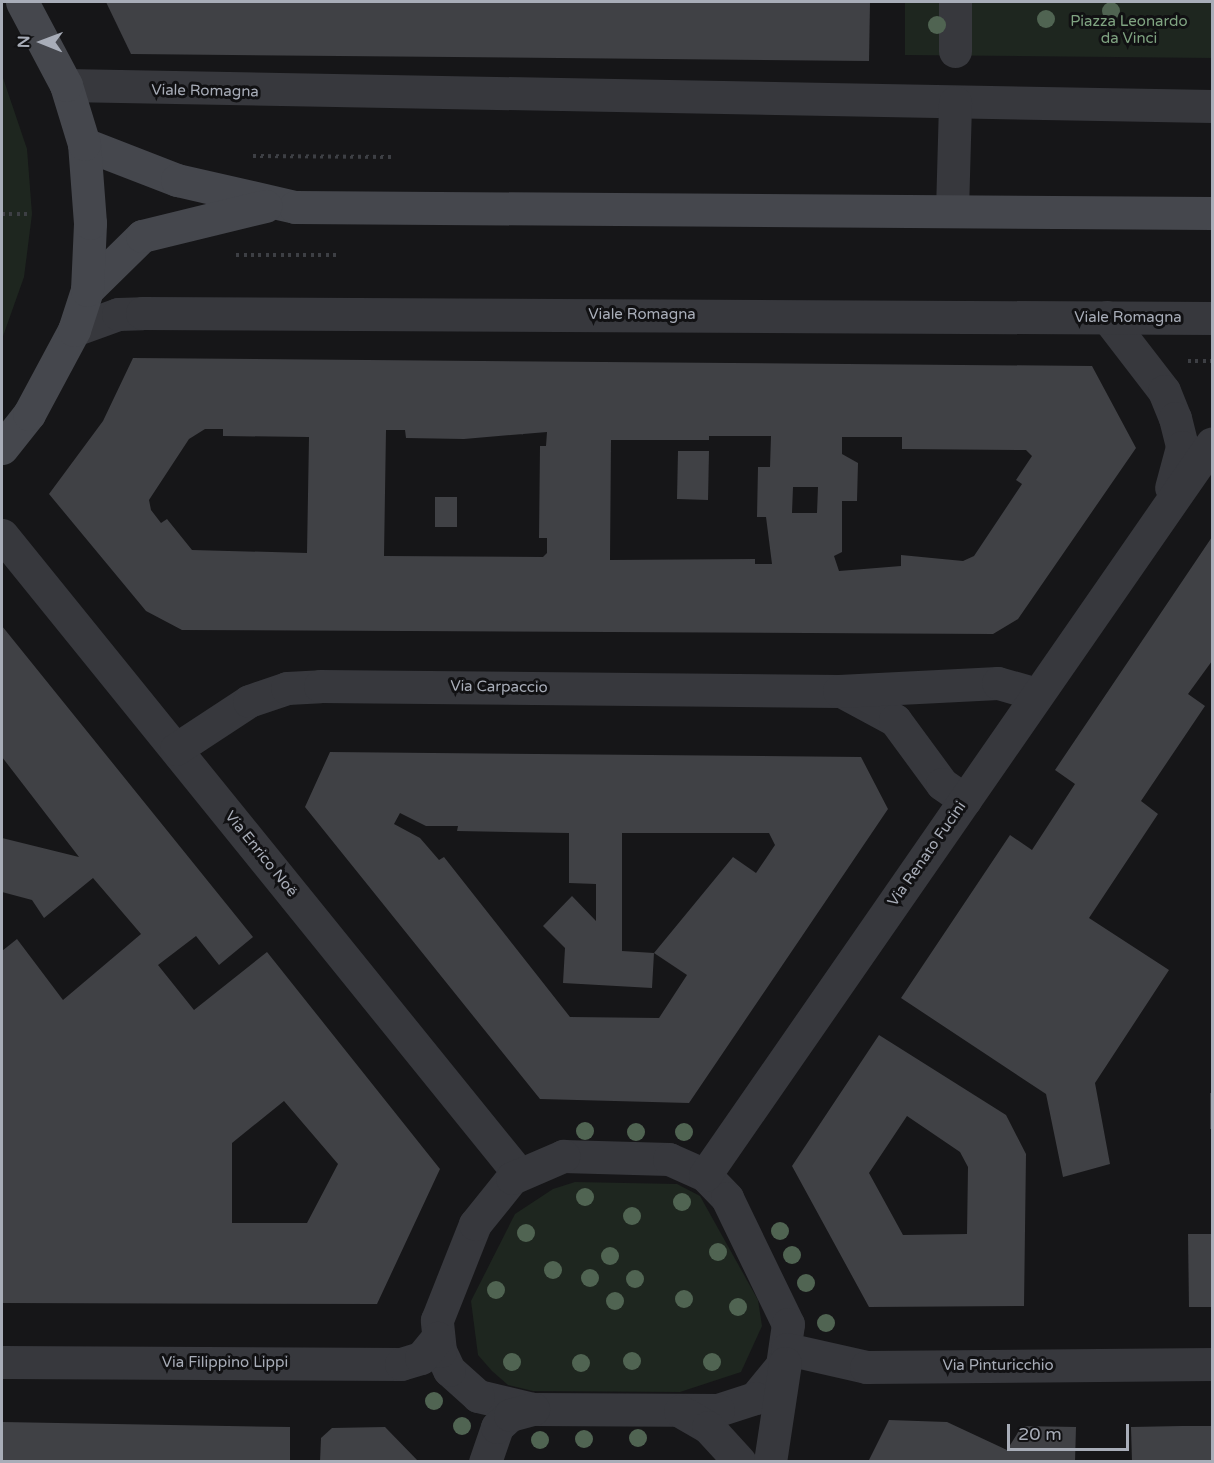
<!DOCTYPE html>
<meta charset="utf-8">
<style>
body{margin:0}
#map{position:relative;width:1214px;height:1463px;overflow:hidden;background:#161618;font-family:"Varela Round",sans-serif}
div>[style]{position:absolute}
.green>*{inset:0;background:#1e261f}
.building>*{inset:0;background:#404145}
.path>*{height:4px;margin-top:-2px;transform-origin:0;background:repeating-linear-gradient(90deg,#3d3f44 0 3px,transparent 0 7.5px)}
.street>*{height:33px;margin:-16.5px;padding:0 16.5px;transform-origin:16.5px;border-radius:16.5px;background:#37383d}
.secondary>*{height:33px;margin:-16.5px;padding:0 16.5px;transform-origin:16.5px;border-radius:16.5px;background:#45474d}
.trees>*{width:18px;height:18px;margin:-9px;border-radius:50%;background:#506452}
span{translate:-50% -50%;white-space:nowrap;text-align:center;line-height:1.15;-webkit-text-stroke:6px #111113;paint-order:stroke}
.park-label{font-size:15px;color:#7fa381}
.street-label{font-size:15px;color:#a8adb8}
.frame{position:absolute;inset:0;border:3px solid #a8adb8;pointer-events:none}
.north{position:absolute;left:12px;top:12px;width:60px;height:60px;-webkit-text-stroke:4px #111113;paint-order:stroke;rotate:271deg;font-size:16px;font-weight:700;line-height:24px;text-align:center;color:#a8adb8}
.north::after{content:'';display:block;margin:auto;width:21px;height:27px;background:#a8adb8;clip-path:polygon(50% 0,100% 100%,50% 72%,0 100%)}
.scale{position:absolute;left:1007px;top:1424px;width:122px;height:27px;box-sizing:border-box;border:3px solid #a8adb8;border-top:0;padding-left:8px;font-size:18px;line-height:21px;white-space:nowrap;color:#a8adb8;-webkit-text-stroke:4px #111113;paint-order:stroke}
</style>
<div id="map">
<div class="green">
<div style="clip-path:polygon(905px 2px,1212px 2px,1212px 58px,905px 55px)"></div>
<div style="clip-path:polygon(2px 75px,27px 149px,32px 214px,24px 277px,2px 339px)"></div>
<div style="clip-path:polygon(575px 1182px,677px 1184px,700px 1196px,758px 1300px,762px 1326px,741px 1372px,680px 1392px,533px 1391px,508px 1385px,492px 1371px,478px 1355px,471px 1301px,515px 1214px,553px 1189px)"></div>
</div>
<div class="building">
<div style="clip-path:polygon(106px 2px,870px 2px,869px 61px,131px 54px)"></div>
<div style="clip-path:polygon(evenodd,133px 358px,1092px 366px,1136px 448px,1018px 619px,993px 634px,182px 630px,146px 611px,49px 494px,103px 421px,133px 358px,205px 429px,223px 429px,223px 436px,309px 437px,307px 553px,192px 550px,167px 519px,161px 523px,151px 510px,149px 500px,189px 439px,205px 429px,133px 358px,386px 430px,405px 430px,406px 438px,464px 439px,547px 432px,546px 446px,540px 446px,539px 538px,547px 538px,547px 553px,543px 557px,384px 556px,386px 430px,133px 358px,709px 436px,771px 436px,770px 467px,758px 467px,757px 517px,766px 517px,772px 564px,755px 564px,755px 559px,610px 560px,611px 440px,709px 440px,709px 436px,133px 358px,842px 437px,902px 437px,902px 449px,1026px 450px,1032px 456px,1016px 480px,1022px 484px,974px 556px,963px 561px,901px 555px,901px 566px,839px 571px,834px 556px,842px 552px,842px 501px,857px 501px,858px 463px,842px 454px,842px 437px,133px 358px,793px 487px,818px 487px,817px 513px,792px 513px,793px 487px)"></div>
<div style="clip-path:polygon(678px 451px,709px 451px,708px 500px,677px 499px)"></div>
<div style="clip-path:polygon(435px 497px,457px 497px,457px 527px,435px 527px)"></div>
<div style="clip-path:polygon(1212px 537px,1212px 661px,1188px 694px,1205px 706px,1141px 801px,1158px 814px,1089px 918px,1169px 970px,1095px 1083px,1110px 1164px,1063px 1177px,1046px 1094px,901px 998px,1010px 835px,1032px 850px,1075px 784px,1055px 770px)"></div>
<div style="clip-path:polygon(evenodd,2px 626px,253px 937px,219px 965px,196px 936px,158px 965px,194px 1010px,267px 952px,440px 1169px,377px 1304px,2px 1303px,2px 951px,17px 939px,63px 1000px,141px 934px,93px 878px,44px 918px,32px 900px,2px 892px,2px 838px,79px 857px,2px 757px,2px 626px,284px 1101px,338px 1164px,307px 1223px,232px 1223px,232px 1143px,284px 1101px)"></div>
<div style="clip-path:polygon(evenodd,330px 752px,861px 757px,888px 809px,689px 1103px,540px 1099px,305px 807px,330px 752px,400px 813px,426px 826px,458px 826px,457px 831px,569px 833px,569px 883px,596px 884px,596px 921px,572px 896px,543px 926px,565px 948px,563px 983px,652px 988px,654px 953px,687px 975px,659px 1018px,570px 1017px,444px 857px,439px 860px,420px 838px,394px 824px,400px 813px,330px 752px,622px 833px,769px 833px,775px 845px,756px 873px,733px 857px,654px 953px,622px 951px,622px 833px)"></div>
<div style="clip-path:polygon(evenodd,879px 1035px,1006px 1115px,1026px 1154px,1024px 1306px,869px 1307px,792px 1166px,879px 1035px,907px 1116px,960px 1152px,968px 1167px,967px 1234px,903px 1235px,869px 1173px,907px 1116px)"></div>
<div style="clip-path:polygon(1210px 1093px,1212px 1093px,1212px 1129px,1210px 1129px)"></div>
<div style="clip-path:polygon(1188px 1234px,1212px 1234px,1212px 1307px,1189px 1307px)"></div>
<div style="clip-path:polygon(889px 1420px,947px 1422px,1007px 1450px,1022px 1426px,1076px 1427px,1075px 1462px,868px 1462px)"></div>
<div style="clip-path:polygon(2px 1422px,290px 1427px,290px 1462px,2px 1462px)"></div>
<div style="clip-path:polygon(1182px 1426px,1212px 1426px,1212px 1462px,1132px 1462px,1131px 1427px)"></div>
<div style="clip-path:polygon(385px 1427px,419px 1462px,320px 1462px,321px 1438px,332px 1428px)"></div>
</div>
<div class="path">
<div style="left:253px;top:156px;width:140px;rotate:0.4deg"></div>
<div style="left:2px;top:214px;width:30px"></div>
<div style="left:236px;top:255px;width:104px"></div>
<div style="left:1188px;top:361px;width:24px"></div>
</div>
<div class="street">
<div style="left:955px;top:2px;width:49px;rotate:90deg"></div>
<div style="left:66px;top:85px;width:1146px;rotate:1.05deg"></div>
<div style="left:952px;top:211px;width:109px;rotate:-88.4deg"></div>
<div style="left:1107px;top:317px;width:93px;rotate:52.4deg"></div>
<div style="left:1164px;top:391px;width:29px;rotate:68deg"></div>
<div style="left:1175px;top:418px;width:30px;rotate:76deg"></div>
<div style="left:1182px;top:447px;width:42px;rotate:105deg"></div>
<div style="left:74px;top:330px;width:47px;rotate:-20deg"></div>
<div style="left:118px;top:314px;width:24px;rotate:-2deg"></div>
<div style="left:142px;top:313px;width:1070px;rotate:0.27deg"></div>
<div style="left:2px;top:535px;width:822px;rotate:51.02deg"></div>
<div style="left:843px;top:692px;width:59px;rotate:28.3deg"></div>
<div style="left:895px;top:720px;width:79px;rotate:53.7deg"></div>
<div style="left:942px;top:784px;width:28px;rotate:35deg"></div>
<div style="left:176px;top:749px;width:87px;rotate:-33.3deg"></div>
<div style="left:249px;top:701px;width:40px;rotate:-18.9deg"></div>
<div style="left:287px;top:688px;width:33px;rotate:-3deg"></div>
<div style="left:320px;top:686px;width:519px;rotate:0.55deg"></div>
<div style="left:839px;top:691px;width:159px;rotate:-2.9deg"></div>
<div style="left:998px;top:683px;width:37px;rotate:16deg"></div>
<div style="left:563px;top:1156px;width:106px;rotate:1.6deg"></div>
<div style="left:669px;top:1159px;width:39px;rotate:24deg"></div>
<div style="left:705px;top:1175px;width:32px;rotate:46deg"></div>
<div style="left:727px;top:1198px;width:140px;rotate:64.2deg"></div>
<div style="left:788px;top:1324px;width:41px;rotate:98.3deg"></div>
<div style="left:782px;top:1365px;width:43px;rotate:129.3deg"></div>
<div style="left:755px;top:1398px;width:39px;rotate:162deg"></div>
<div style="left:718px;top:1410px;width:185px;rotate:-179.7deg"></div>
<div style="left:533px;top:1409px;width:57px;rotate:-166.7deg"></div>
<div style="left:478px;top:1396px;width:39px;rotate:-138deg"></div>
<div style="left:449px;top:1370px;width:21px;rotate:-115deg"></div>
<div style="left:440px;top:1351px;width:31px;rotate:-96deg"></div>
<div style="left:437px;top:1320px;width:103px;rotate:-68.4deg"></div>
<div style="left:475px;top:1224px;width:59px;rotate:-51.2deg"></div>
<div style="left:512px;top:1178px;width:56px;rotate:-23.3deg"></div>
<div style="left:705px;top:1175px;width:890px;rotate:-55.29deg"></div>
<div style="left:787px;top:1349px;width:81px;rotate:12.8deg"></div>
<div style="left:866px;top:1367px;width:346px;rotate:-0.5deg"></div>
<div style="left:2px;top:1362px;width:399px;rotate:0.3deg"></div>
<div style="left:401px;top:1364px;width:21px;rotate:-17deg"></div>
<div style="left:421px;top:1358px;width:26px;rotate:-51deg"></div>
<div style="left:680px;top:1411px;width:32px;rotate:30deg"></div>
<div style="left:708px;top:1427px;width:47px;rotate:47.6deg"></div>
<div style="left:485px;top:1462px;width:37px;rotate:-71deg"></div>
<div style="left:497px;top:1427px;width:18px;rotate:-43deg"></div>
<div style="left:510px;top:1415px;width:24px;rotate:-15deg"></div>
<div style="left:770px;top:1462px;width:100px;rotate:-81.4deg"></div>
</div>
<div class="secondary">
<div style="left:84px;top:144px;width:100px;rotate:21.2deg"></div>
<div style="left:177px;top:180px;width:121px;rotate:12.9deg"></div>
<div style="left:295px;top:207px;width:917px;rotate:0.37deg"></div>
<div style="left:87px;top:290px;width:77px;rotate:-44.5deg"></div>
<div style="left:142px;top:236px;width:127px;rotate:-13.7deg"></div>
<div style="left:2px;top:448px;width:43px;rotate:-51.5deg"></div>
<div style="left:29px;top:414px;width:95px;rotate:-61.8deg"></div>
<div style="left:74px;top:330px;width:42px;rotate:-72deg"></div>
<div style="left:87px;top:290px;width:67px;rotate:-87.4deg"></div>
<div style="left:90px;top:223px;width:79px;rotate:-94.3deg"></div>
<div style="left:84px;top:144px;width:62px;rotate:-107deg"></div>
<div style="left:66px;top:85px;width:94px;rotate:-117.9deg"></div>
</div>
<div class="trees">
<div style="left:1111px;top:11px"></div>
<div style="left:1046px;top:19px"></div>
<div style="left:937px;top:25px"></div>
<div style="left:585px;top:1131px"></div>
<div style="left:636px;top:1132px"></div>
<div style="left:684px;top:1132px"></div>
<div style="left:585px;top:1197px"></div>
<div style="left:682px;top:1202px"></div>
<div style="left:632px;top:1216px"></div>
<div style="left:780px;top:1231px"></div>
<div style="left:526px;top:1233px"></div>
<div style="left:718px;top:1252px"></div>
<div style="left:792px;top:1255px"></div>
<div style="left:610px;top:1256px"></div>
<div style="left:553px;top:1270px"></div>
<div style="left:590px;top:1278px"></div>
<div style="left:635px;top:1279px"></div>
<div style="left:806px;top:1283px"></div>
<div style="left:496px;top:1290px"></div>
<div style="left:684px;top:1299px"></div>
<div style="left:615px;top:1301px"></div>
<div style="left:738px;top:1307px"></div>
<div style="left:826px;top:1323px"></div>
<div style="left:632px;top:1361px"></div>
<div style="left:512px;top:1362px"></div>
<div style="left:712px;top:1362px"></div>
<div style="left:581px;top:1363px"></div>
<div style="left:434px;top:1401px"></div>
<div style="left:462px;top:1426px"></div>
<div style="left:638px;top:1438px"></div>
<div style="left:584px;top:1439px"></div>
<div style="left:540px;top:1440px"></div>
</div>
<div class="park-label">
<span style="left:1129px;top:30px">Piazza Leonardo<br>da Vinci</span>
</div>
<div class="street-label">
<span style="left:205px;top:91px;rotate:1deg">Viale Romagna</span>
<span style="left:642px;top:315px">Viale Romagna</span>
<span style="left:1128px;top:318px">Viale Romagna</span>
<span style="left:499px;top:687px;rotate:1deg">Via Carpaccio</span>
<span style="left:261px;top:854px;rotate:51deg">Via Enrico Noë</span>
<span style="left:927px;top:854px;rotate:-55deg">Via Renato Fucini</span>
<span style="left:225px;top:1363px">Via Filippino Lippi</span>
<span style="left:998px;top:1366px">Via Pinturicchio</span>
</div>
<div class="frame"></div>
<div class="north">N</div>
<div class="scale">20 m</div>
</div>
